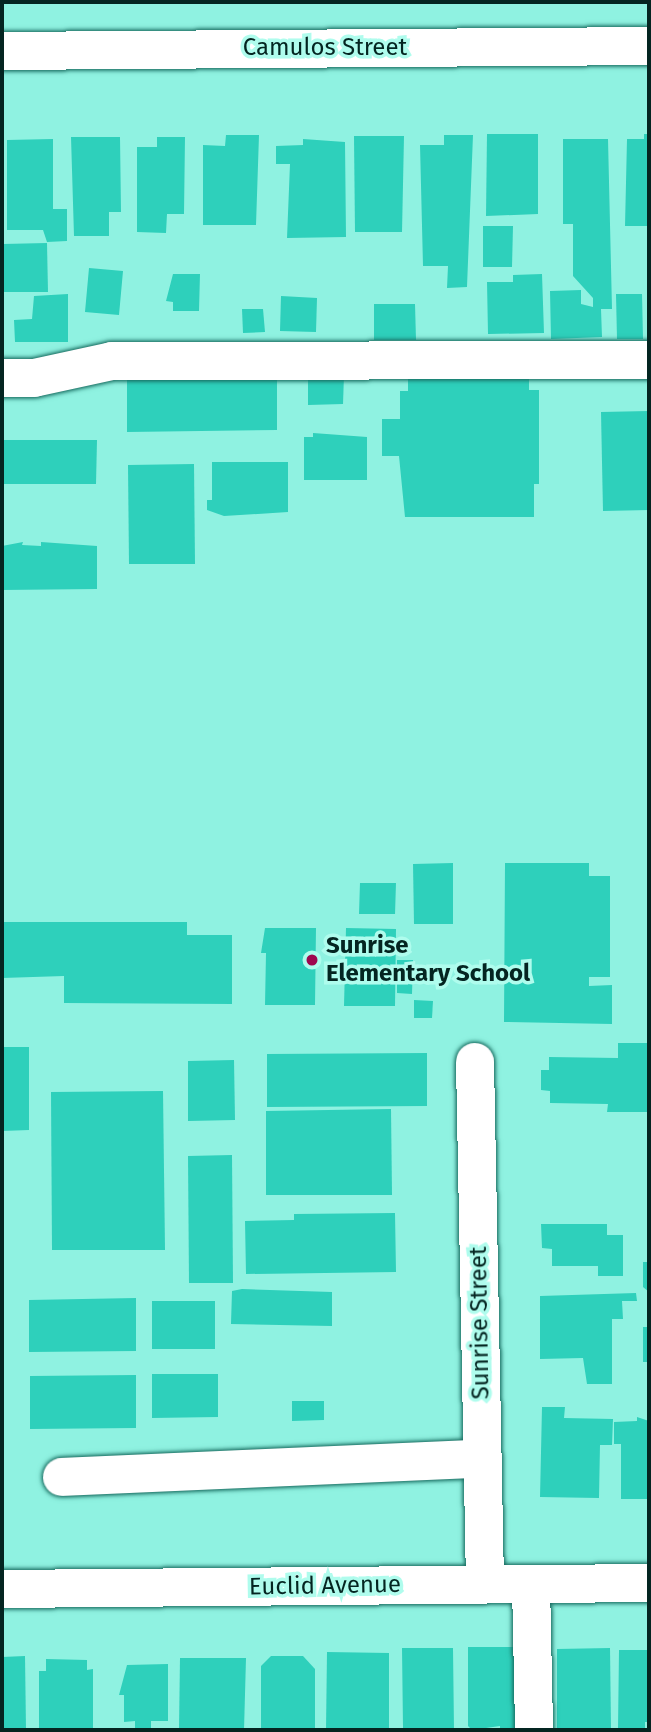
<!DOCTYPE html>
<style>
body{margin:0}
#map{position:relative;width:651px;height:1732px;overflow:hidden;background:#8ff2e1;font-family:"Fira Sans",sans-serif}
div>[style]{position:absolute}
.building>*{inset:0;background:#2ed0bb}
.roads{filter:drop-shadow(0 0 2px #166a5e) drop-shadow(0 0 2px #166a5e)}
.minor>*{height:38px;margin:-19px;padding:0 19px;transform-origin:19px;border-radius:19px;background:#fff}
.dots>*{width:19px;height:19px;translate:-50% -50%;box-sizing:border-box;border:4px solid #affced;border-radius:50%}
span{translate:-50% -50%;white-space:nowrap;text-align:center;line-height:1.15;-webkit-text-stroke:7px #affced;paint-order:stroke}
.street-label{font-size:24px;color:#042521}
.poi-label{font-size:24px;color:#042521;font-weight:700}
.left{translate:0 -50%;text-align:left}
.frame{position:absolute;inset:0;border:4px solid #042521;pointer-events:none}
</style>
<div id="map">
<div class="building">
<div style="clip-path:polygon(487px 134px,538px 134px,538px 214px,486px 216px)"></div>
<div style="clip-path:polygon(644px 134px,649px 134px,649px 226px,625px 226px,627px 139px,644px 139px)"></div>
<div style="clip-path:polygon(226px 135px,259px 135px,256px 225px,203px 225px,203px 145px,225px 146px)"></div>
<div style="clip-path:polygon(444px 135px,473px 135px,467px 287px,447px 288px,448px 266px,423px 266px,420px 145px,444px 145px)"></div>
<div style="clip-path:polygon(354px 136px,404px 136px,402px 232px,355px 232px)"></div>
<div style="clip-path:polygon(71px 137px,120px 137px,121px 212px,109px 212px,109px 236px,74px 236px)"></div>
<div style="clip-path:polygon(157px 137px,185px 137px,184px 214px,167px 214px,166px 233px,137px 232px,137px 147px,157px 147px)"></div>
<div style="clip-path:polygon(53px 139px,53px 209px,67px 209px,67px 241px,47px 242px,43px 230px,7px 230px,7px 140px)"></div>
<div style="clip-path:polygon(303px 139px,345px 142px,346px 237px,287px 238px,290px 164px,276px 164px,276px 146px,303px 145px)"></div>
<div style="clip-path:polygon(563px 139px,608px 139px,612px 309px,601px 309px,602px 337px,551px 339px,550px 291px,581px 290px,581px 304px,593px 307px,593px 298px,573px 276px,573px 224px,563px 224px)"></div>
<div style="clip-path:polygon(483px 226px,513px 226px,512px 267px,483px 267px)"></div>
<div style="clip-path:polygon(47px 243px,48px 292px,4px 292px,3px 244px)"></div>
<div style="clip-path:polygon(89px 268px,123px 271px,119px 315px,85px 312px)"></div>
<div style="clip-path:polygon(173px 274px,200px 274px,199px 311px,173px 311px,173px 302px,166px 301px)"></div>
<div style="clip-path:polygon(542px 274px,544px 333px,488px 334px,487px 282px,513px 282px,513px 275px)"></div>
<div style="clip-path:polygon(68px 294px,68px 342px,15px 342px,14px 320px,32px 319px,34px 296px)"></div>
<div style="clip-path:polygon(616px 294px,642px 294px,643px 339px,617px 339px)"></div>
<div style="clip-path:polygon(281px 296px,317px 298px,316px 332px,280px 331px)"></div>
<div style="clip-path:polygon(374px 304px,415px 304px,416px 340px,374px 340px)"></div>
<div style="clip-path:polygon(242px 309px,263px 309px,265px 332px,243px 333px)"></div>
<div style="clip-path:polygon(277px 375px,277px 430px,127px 432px,127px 376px)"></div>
<div style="clip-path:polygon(308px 375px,344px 375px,343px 404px,308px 405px)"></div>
<div style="clip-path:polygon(408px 378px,529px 378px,529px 390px,539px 390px,539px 484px,534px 484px,534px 517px,405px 517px,399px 456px,382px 456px,382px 419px,400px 419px,400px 391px,408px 391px)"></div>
<div style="clip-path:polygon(649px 411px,649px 510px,603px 511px,601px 412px)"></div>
<div style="clip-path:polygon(313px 433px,367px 437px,367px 480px,304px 480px,304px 437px,313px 437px)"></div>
<div style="clip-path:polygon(2px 440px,97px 440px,96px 484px,2px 484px)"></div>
<div style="clip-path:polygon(212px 462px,288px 462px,288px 512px,224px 516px,207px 510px,207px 500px,212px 500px)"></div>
<div style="clip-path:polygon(194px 464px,195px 564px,129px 564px,128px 465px)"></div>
<div style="clip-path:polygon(23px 542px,22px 545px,41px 546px,41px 542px,97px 546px,97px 589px,2px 590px,2px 546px)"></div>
<div style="clip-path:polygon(453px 863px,453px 924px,414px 924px,413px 864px)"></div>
<div style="clip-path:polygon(505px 863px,589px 863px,589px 876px,610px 876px,610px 977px,589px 977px,589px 986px,612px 985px,612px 1024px,504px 1022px)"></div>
<div style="clip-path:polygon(360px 883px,396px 883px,395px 914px,359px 914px)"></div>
<div style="clip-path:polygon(2px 922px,187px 922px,187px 935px,232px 935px,232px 1004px,64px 1003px,64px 976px,2px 978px)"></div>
<div style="clip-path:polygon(265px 928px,316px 928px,315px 1005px,265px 1005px,266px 953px,261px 953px)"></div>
<div style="clip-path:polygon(346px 928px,396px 929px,395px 1006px,344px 1006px)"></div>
<div style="clip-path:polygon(397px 960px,413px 960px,412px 994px,397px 993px)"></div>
<div style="clip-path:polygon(414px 1000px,433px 1001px,432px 1018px,414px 1018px)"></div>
<div style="clip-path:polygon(618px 1043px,649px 1043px,647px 1112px,607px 1112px,608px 1104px,550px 1103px,550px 1091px,541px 1090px,541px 1070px,549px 1070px,549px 1057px,618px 1058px)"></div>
<div style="clip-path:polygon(2px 1047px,29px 1047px,29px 1130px,2px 1131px)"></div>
<div style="clip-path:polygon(427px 1053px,427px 1106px,267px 1107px,267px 1054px)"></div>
<div style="clip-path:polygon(234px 1060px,235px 1120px,188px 1121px,188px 1061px)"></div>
<div style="clip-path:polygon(163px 1091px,165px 1250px,52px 1250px,51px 1092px)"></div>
<div style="clip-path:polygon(391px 1109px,392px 1195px,266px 1195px,266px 1111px)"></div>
<div style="clip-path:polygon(232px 1155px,233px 1283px,189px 1283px,188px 1156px)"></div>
<div style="clip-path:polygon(395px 1213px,396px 1272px,246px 1274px,245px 1221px,294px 1220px,294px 1214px)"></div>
<div style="clip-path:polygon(541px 1224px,607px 1224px,607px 1235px,623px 1235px,623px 1276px,598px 1276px,598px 1266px,552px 1266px,552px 1249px,542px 1248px)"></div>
<div style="clip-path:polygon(643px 1262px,649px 1262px,649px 1292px,643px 1287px)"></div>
<div style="clip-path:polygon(242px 1289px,332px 1292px,332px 1326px,231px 1324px,232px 1291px)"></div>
<div style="clip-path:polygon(636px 1293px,637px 1301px,622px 1301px,623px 1319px,612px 1319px,612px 1384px,587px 1384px,583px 1358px,540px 1359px,540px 1296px)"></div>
<div style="clip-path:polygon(136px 1298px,136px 1351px,29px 1352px,29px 1300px)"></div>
<div style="clip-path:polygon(152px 1301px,215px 1301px,215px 1349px,152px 1349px)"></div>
<div style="clip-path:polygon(643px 1327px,649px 1327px,649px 1362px,643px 1362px)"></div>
<div style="clip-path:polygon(152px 1374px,218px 1374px,218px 1417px,152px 1418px)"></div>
<div style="clip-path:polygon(136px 1375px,136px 1428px,30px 1429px,30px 1376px)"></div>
<div style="clip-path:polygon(292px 1401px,324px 1401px,324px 1420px,292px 1421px)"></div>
<div style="clip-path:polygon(542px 1407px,565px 1407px,564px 1418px,613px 1419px,612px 1445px,600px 1445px,599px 1498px,540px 1497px)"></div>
<div style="clip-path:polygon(637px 1417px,649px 1421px,649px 1499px,621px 1499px,621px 1444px,614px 1444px,614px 1422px,637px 1421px)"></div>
<div style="clip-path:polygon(468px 1647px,530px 1647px,526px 1730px,500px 1730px,500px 1726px,472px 1730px,468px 1726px)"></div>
<div style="clip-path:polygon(402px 1648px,453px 1648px,454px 1730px,396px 1730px,403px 1728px)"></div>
<div style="clip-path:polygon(610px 1648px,611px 1730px,557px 1730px,557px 1649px)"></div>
<div style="clip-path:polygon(619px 1650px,649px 1650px,649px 1722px,645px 1722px,645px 1728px,618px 1728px)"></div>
<div style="clip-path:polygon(327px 1652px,389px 1653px,389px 1730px,326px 1730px)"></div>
<div style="clip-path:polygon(25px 1656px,26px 1730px,2px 1730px,2px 1657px)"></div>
<div style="clip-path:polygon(271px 1656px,303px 1656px,315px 1669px,315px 1730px,261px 1730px,261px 1666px)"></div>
<div style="clip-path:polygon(180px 1658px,246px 1658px,244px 1730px,179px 1730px)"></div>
<div style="clip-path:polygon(46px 1659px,87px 1660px,87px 1670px,93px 1669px,93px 1730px,39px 1730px,39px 1671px,46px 1671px)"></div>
<div style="clip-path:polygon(168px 1664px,168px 1721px,151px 1721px,151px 1730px,135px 1730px,135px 1721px,124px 1722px,124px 1695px,119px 1695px,127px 1665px)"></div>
</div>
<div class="roads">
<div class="minor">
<div style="left:2px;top:51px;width:647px;rotate:-0.44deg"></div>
<div style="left:2px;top:378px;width:32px"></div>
<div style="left:34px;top:378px;width:80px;rotate:-12.3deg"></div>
<div style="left:112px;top:361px;width:537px;rotate:-0.11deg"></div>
<div style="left:475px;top:1062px;width:522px;rotate:88.9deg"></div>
<div style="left:62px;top:1477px;width:420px;rotate:-2.5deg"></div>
<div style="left:531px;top:1584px;width:146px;rotate:88.8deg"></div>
<div style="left:2px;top:1589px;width:647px;rotate:-0.53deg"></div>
</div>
</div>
<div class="dots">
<div style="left:312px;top:960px;background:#9e064f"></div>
</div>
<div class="street-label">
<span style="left:325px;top:48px">Camulos Street</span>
<span style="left:480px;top:1323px;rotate:-91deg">Sunrise Street</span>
<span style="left:325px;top:1586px;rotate:-1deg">Euclid Avenue</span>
</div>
<div class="poi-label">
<span class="left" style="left:326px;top:960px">Sunrise<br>Elementary School</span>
</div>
<div class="frame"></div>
</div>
